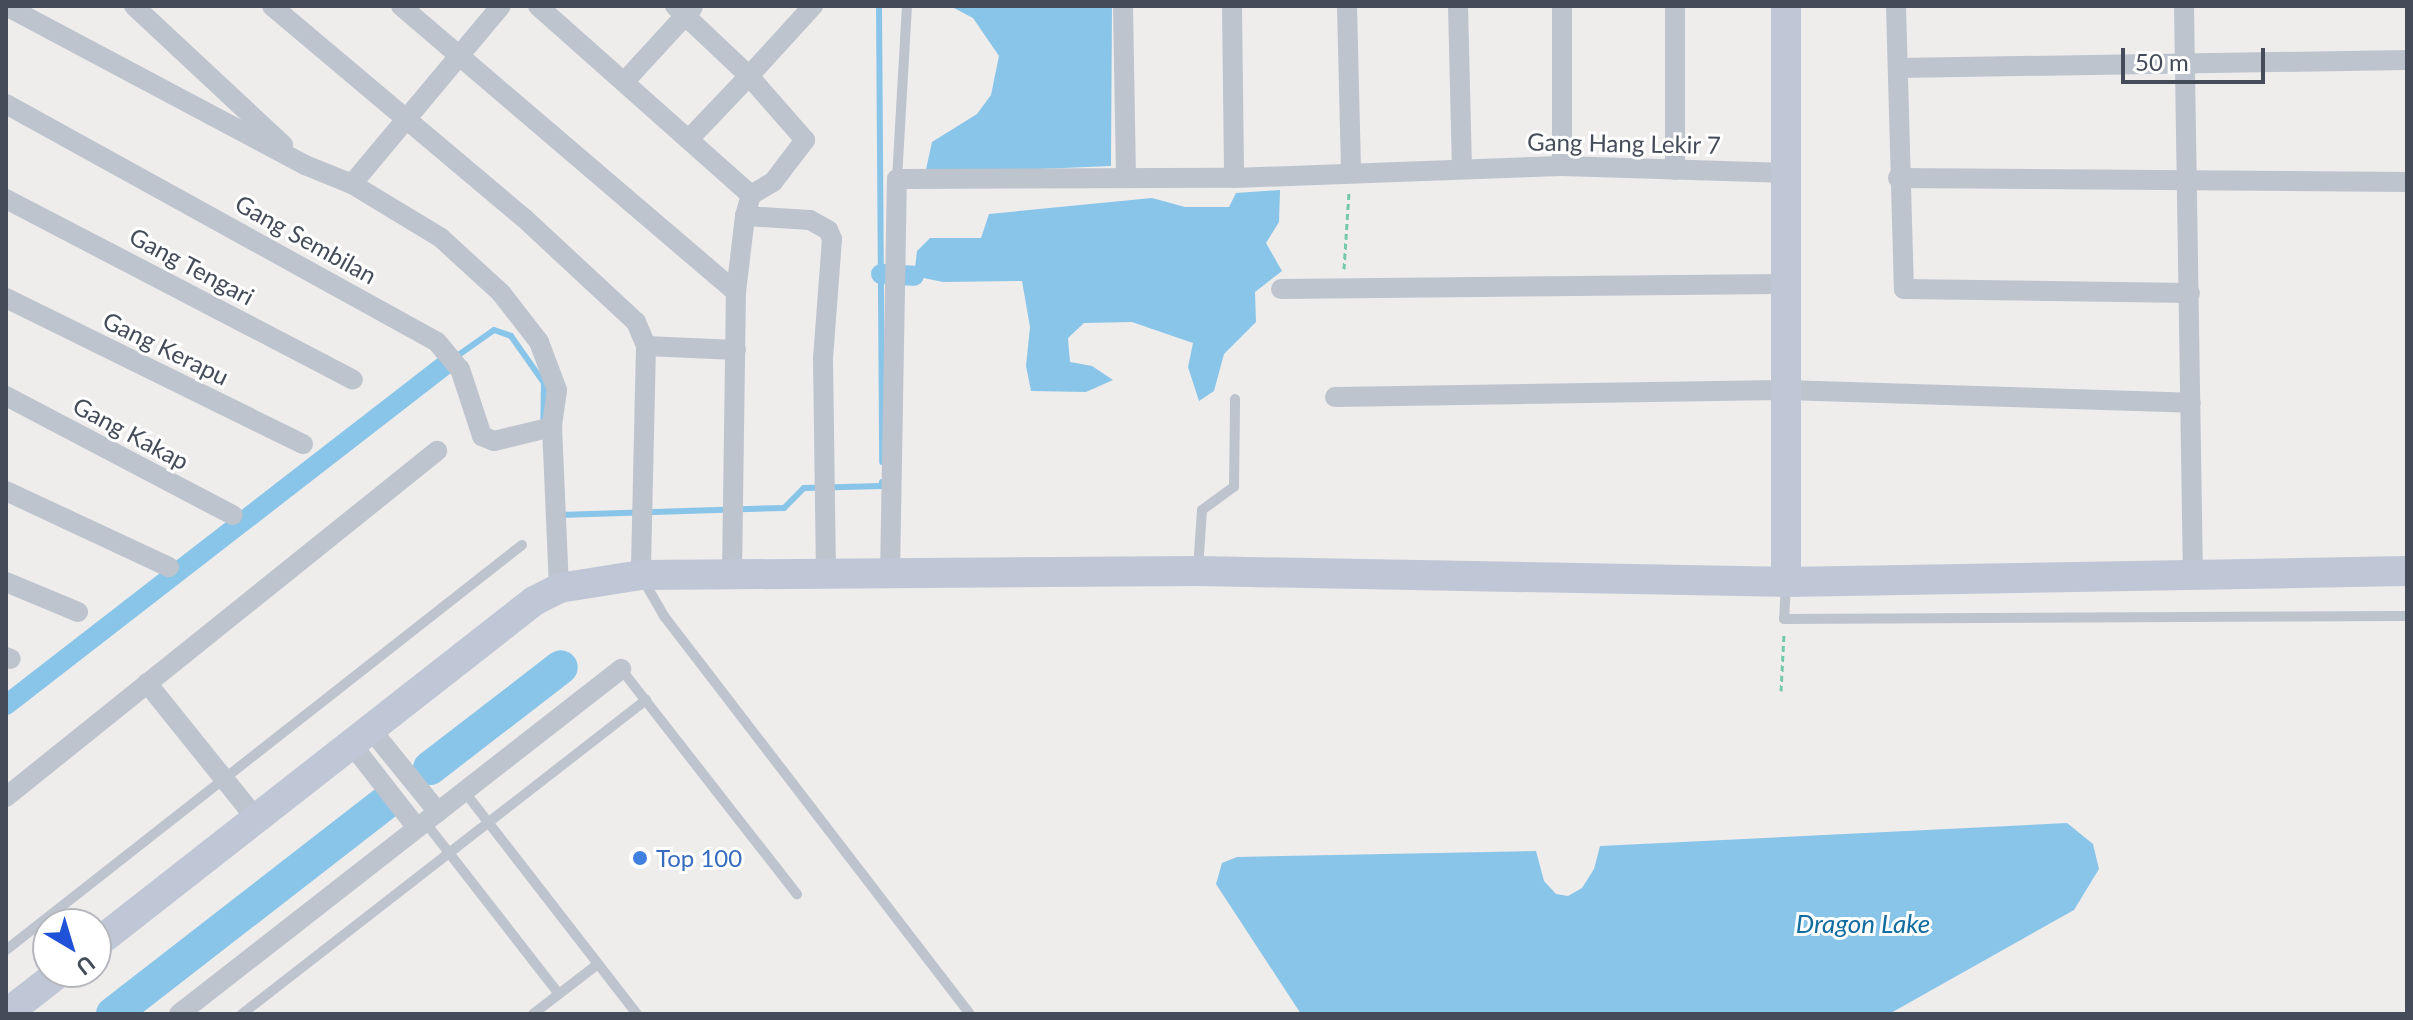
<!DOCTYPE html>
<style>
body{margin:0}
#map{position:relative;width:2413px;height:1020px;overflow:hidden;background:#efecec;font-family:Lato,sans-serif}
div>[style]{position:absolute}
.water>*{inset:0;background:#89c5e8}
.stream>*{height:6px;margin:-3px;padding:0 3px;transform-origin:3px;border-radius:3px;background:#89c5e8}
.canal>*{height:20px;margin:-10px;padding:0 10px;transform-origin:10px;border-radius:10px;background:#89c5e8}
.river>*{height:34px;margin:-17px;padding:0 17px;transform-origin:17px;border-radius:17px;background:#89c5e8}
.path>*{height:3px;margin-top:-1.5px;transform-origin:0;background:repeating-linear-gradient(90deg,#74c9ac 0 6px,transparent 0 10px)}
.lane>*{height:10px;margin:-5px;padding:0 5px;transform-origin:5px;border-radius:5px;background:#bdc4ce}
.street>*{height:20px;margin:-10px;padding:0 10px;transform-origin:10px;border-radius:10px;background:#bdc4ce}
.secondary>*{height:30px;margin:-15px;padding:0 15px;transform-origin:15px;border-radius:15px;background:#bfc6d5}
.dots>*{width:22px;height:22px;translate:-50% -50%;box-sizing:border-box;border:4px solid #fff;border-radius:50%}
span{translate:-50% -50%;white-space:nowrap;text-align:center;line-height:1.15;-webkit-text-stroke:6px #fff;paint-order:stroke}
.street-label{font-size:24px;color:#454c59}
.shop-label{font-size:24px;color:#366cbe}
.left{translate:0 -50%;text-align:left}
.water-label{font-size:26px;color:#116ca0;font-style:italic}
.frame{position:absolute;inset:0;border:8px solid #454c59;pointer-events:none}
.north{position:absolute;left:32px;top:908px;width:80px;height:80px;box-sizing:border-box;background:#fff;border:2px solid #b5b7bd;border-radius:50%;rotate:142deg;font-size:22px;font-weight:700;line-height:32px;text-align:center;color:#454c59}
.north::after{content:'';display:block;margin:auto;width:28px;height:36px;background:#1f52d6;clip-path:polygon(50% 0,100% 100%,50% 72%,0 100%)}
.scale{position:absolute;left:2121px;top:48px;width:144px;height:36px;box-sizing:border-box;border:4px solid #454c59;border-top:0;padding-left:10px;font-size:24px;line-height:28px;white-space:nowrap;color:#454c59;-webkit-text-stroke:6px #fff;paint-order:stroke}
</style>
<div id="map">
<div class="water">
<div style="clip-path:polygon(950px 6px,1112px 6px,1111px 166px,925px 174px,932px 142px,977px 114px,991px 95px,999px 56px,973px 18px)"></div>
<div style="clip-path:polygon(1280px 190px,1279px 222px,1266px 243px,1282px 271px,1255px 292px,1256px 322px,1224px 354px,1214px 391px,1199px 401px,1188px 367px,1193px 343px,1132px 322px,1084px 323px,1068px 338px,1070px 362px,1092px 366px,1113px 380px,1086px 392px,1031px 391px,1026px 366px,1030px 327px,1022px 281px,943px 282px,914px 276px,917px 251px,930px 238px,981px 238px,989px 214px,1152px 198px,1185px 207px,1229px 207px,1236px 193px)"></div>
<div style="clip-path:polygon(2067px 823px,2093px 844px,2099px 869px,2074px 910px,1889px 1014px,1301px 1014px,1216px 884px,1222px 863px,1237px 857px,1536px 851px,1544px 881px,1556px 894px,1568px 896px,1582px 888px,1594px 869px,1600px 846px)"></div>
</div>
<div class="stream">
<div style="left:879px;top:6px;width:456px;rotate:89.6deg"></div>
<div style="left:457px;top:356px;width:45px;rotate:-35.1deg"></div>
<div style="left:494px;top:330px;width:18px;rotate:19deg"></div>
<div style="left:511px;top:336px;width:57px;rotate:54.9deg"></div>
<div style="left:544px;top:383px;width:39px;rotate:91deg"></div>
<div style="left:559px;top:515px;width:225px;rotate:-1.8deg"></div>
<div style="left:784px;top:508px;width:28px;rotate:-45deg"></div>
<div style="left:804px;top:488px;width:78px;rotate:-1.5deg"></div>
<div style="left:882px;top:486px;width:4px;rotate:-90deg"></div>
</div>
<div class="canal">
<div style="left:881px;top:274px;width:33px;rotate:3deg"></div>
<div style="left:6px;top:705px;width:560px;rotate:-37.75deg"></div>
</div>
<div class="river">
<div style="left:430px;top:768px;width:165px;rotate:-37.6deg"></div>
<div style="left:113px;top:1014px;width:343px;rotate:-37.8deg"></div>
</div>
<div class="path">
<div style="left:1344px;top:269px;width:77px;rotate:-86.3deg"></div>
<div style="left:1781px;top:691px;width:57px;rotate:-87deg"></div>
</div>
<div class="lane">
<div style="left:897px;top:179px;width:173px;rotate:-86.7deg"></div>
<div style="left:1198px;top:569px;width:59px;rotate:-86.1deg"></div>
<div style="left:1202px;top:510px;width:39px;rotate:-36deg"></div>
<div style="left:1234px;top:487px;width:88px;rotate:-89.3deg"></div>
<div style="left:642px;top:578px;width:44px;rotate:59.9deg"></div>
<div style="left:664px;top:616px;width:502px;rotate:52.45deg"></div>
<div style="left:1786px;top:583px;width:36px;rotate:93deg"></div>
<div style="left:1784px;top:619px;width:623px;rotate:-0.28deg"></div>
<div style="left:621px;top:669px;width:286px;rotate:52deg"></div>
<div style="left:464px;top:791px;width:282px;rotate:52.2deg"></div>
<div style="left:425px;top:822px;width:218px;rotate:52.1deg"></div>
<div style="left:6px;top:950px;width:656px;rotate:-38.13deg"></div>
<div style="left:242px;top:1014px;width:512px;rotate:-37.86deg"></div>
<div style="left:533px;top:1014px;width:82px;rotate:-37.6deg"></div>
</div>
<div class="street">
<div style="left:6px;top:6px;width:339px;rotate:28deg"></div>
<div style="left:305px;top:165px;width:51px;rotate:22deg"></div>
<div style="left:352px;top:184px;width:104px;rotate:31.2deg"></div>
<div style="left:441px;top:238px;width:81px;rotate:42.5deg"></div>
<div style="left:501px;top:293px;width:62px;rotate:52.2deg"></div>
<div style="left:539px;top:342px;width:51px;rotate:69.4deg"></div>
<div style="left:557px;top:390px;width:37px;rotate:98deg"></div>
<div style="left:552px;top:427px;width:161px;rotate:87.5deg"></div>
<div style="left:134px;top:6px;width:204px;rotate:43deg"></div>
<div style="left:272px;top:6px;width:329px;rotate:40.1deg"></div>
<div style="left:524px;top:218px;width:153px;rotate:42.9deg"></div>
<div style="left:636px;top:322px;width:26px;rotate:67deg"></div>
<div style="left:646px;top:346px;width:229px;rotate:91.3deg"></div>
<div style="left:401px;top:6px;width:440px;rotate:40.5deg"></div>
<div style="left:538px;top:6px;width:285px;rotate:41.6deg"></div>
<div style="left:675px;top:6px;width:102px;rotate:43.4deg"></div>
<div style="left:749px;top:76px;width:84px;rotate:133.6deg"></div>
<div style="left:1123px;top:6px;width:172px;rotate:89deg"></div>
<div style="left:1232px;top:6px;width:172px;rotate:89.3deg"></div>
<div style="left:1347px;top:6px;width:167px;rotate:88.6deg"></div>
<div style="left:1458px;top:6px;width:162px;rotate:88.6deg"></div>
<div style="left:1675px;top:6px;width:164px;rotate:90deg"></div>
<div style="left:1896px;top:6px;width:283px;rotate:88.4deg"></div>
<div style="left:1904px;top:289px;width:286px;rotate:0.8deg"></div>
<div style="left:2184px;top:6px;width:571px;rotate:89.1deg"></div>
<div style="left:1898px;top:68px;width:509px;rotate:-0.9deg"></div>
<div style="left:625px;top:81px;width:100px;rotate:-47.4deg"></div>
<div style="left:6px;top:104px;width:492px;rotate:28.9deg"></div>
<div style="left:437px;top:342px;width:35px;rotate:50deg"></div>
<div style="left:460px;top:369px;width:71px;rotate:71.8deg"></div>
<div style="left:482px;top:436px;width:13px;rotate:23deg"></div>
<div style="left:494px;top:441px;width:60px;rotate:-13.6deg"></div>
<div style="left:1562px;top:166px;width:160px;rotate:-90deg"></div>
<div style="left:1898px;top:178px;width:509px;rotate:0.45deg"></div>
<div style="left:352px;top:184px;width:232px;rotate:-50.1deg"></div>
<div style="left:6px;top:199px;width:391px;rotate:27.5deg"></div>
<div style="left:745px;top:216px;width:65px;rotate:3.5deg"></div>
<div style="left:810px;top:220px;width:21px;rotate:29deg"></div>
<div style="left:828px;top:230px;width:10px;rotate:66deg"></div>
<div style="left:832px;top:239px;width:120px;rotate:94.3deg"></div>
<div style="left:823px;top:359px;width:215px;rotate:89.2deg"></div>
<div style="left:1281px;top:289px;width:506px;rotate:-0.57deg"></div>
<div style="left:6px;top:298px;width:331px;rotate:26.2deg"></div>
<div style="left:646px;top:346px;width:90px;rotate:2.5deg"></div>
<div style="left:6px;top:396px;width:256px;rotate:27.7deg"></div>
<div style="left:1335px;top:397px;width:450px;rotate:-0.9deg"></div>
<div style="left:1785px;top:390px;width:406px;rotate:1.8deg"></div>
<div style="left:6px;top:491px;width:180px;rotate:25deg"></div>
<div style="left:732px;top:574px;width:282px;rotate:-89.2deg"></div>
<div style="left:736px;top:292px;width:77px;rotate:-83.2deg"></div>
<div style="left:745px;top:216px;width:22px;rotate:-74deg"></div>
<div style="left:751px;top:195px;width:26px;rotate:-31deg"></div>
<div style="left:773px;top:182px;width:53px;rotate:-52.7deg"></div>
<div style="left:805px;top:140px;width:85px;rotate:-131.2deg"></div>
<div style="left:749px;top:76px;width:95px;rotate:-47.6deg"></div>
<div style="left:890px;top:575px;width:396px;rotate:-89deg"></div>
<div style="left:897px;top:179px;width:337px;rotate:-0.2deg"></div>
<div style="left:1234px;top:178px;width:328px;rotate:-2.1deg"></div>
<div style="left:1562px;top:166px;width:224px;rotate:1.8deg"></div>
<div style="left:6px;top:582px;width:78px;rotate:22.6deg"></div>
<div style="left:6px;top:657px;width:5px;rotate:22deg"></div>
<div style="left:147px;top:683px;width:176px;rotate:51.2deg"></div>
<div style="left:373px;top:732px;width:103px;rotate:50.9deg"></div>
<div style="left:353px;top:746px;width:104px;rotate:52deg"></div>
<div style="left:6px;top:797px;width:553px;rotate:-38.76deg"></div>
<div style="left:179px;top:1014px;width:561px;rotate:-37.97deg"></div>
</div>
<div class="secondary">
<div style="left:1786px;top:6px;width:576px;rotate:90deg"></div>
<div style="left:96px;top:944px;width:556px;rotate:-38.06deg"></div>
<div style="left:534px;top:601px;width:28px;rotate:-27deg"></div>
<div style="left:559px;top:588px;width:83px;rotate:-9deg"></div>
<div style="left:641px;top:575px;width:557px;rotate:-0.41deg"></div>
<div style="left:1198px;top:571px;width:588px;rotate:1.07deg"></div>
<div style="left:1786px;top:582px;width:621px;rotate:-1.01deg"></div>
<div style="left:6px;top:1014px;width:68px;rotate:-37.9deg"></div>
</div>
<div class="dots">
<div style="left:640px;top:858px;background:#3f7fe0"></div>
</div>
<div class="street-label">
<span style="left:1624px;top:143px;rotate:1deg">Gang Hang Lekir 7</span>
<span style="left:306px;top:239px;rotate:29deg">Gang Sembilan</span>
<span style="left:192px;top:266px;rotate:28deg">Gang Tengari</span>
<span style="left:166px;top:348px;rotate:26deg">Gang Kerapu</span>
<span style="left:131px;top:433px;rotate:28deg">Gang Kakap</span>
</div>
<div class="shop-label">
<span class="left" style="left:656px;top:858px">Top 100</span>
</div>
<div class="water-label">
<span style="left:1863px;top:924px">Dragon Lake</span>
</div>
<div class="frame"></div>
<div class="north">U</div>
<div class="scale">50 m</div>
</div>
